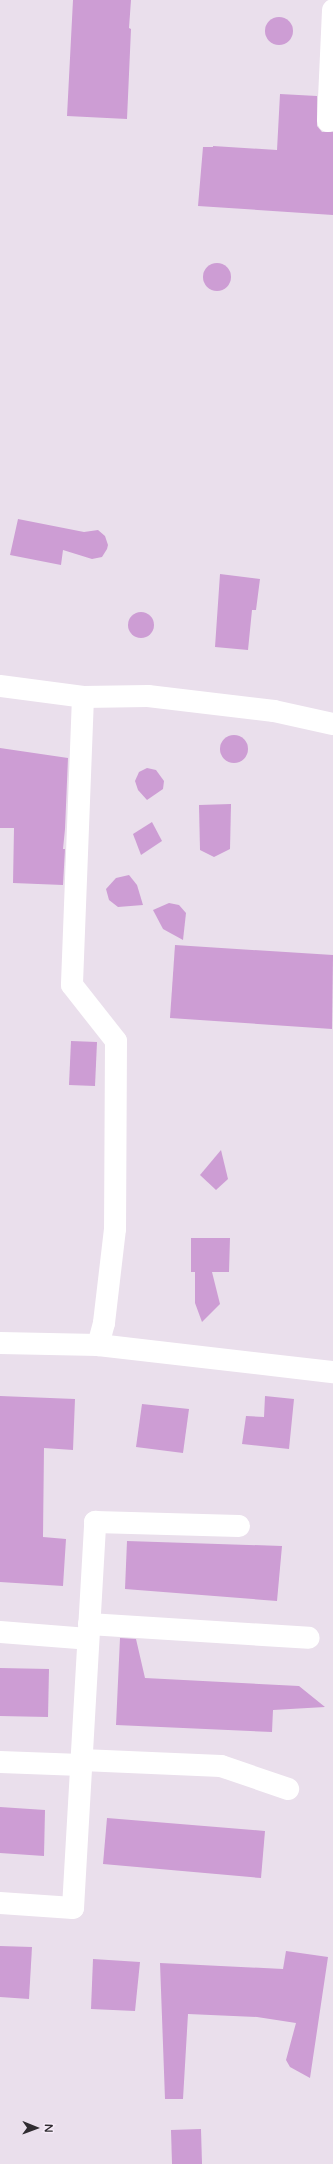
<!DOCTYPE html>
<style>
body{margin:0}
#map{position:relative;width:333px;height:2164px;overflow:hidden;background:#eadfec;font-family:"Varela Round",sans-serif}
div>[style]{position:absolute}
.building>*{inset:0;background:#cd9dd4}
.round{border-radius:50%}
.street>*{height:22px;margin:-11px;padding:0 11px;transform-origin:11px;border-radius:11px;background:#fff}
span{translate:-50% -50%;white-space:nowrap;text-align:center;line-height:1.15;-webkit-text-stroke:4px #f7ecf9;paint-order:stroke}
.north{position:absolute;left:16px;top:2108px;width:40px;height:40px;-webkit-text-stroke:3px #f7ecf9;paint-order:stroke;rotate:91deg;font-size:11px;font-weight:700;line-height:16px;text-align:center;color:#302c31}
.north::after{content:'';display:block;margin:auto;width:14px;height:18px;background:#302c31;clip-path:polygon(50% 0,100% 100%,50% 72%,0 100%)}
</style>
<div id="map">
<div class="building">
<div style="clip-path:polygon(73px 0,131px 0,129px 28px,131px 29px,127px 119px,67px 116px)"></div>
<div class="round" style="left:265px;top:17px;width:28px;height:28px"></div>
<div style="clip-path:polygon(280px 94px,317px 96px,317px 126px,322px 132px,333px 132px,333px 215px,198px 206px,203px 147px,213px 147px,213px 146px,277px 150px)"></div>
<div class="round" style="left:203px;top:263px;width:28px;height:28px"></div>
<div style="clip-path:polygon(18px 519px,84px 532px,98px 530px,105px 536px,108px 545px,107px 549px,102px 557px,92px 559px,63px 550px,61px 565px,10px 555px)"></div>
<div style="clip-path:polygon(220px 574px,260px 579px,256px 610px,252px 610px,248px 650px,215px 647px)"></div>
<div class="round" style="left:128px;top:612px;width:26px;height:26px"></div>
<div class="round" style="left:220px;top:735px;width:28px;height:28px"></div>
<div style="clip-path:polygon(0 748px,68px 758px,65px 829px,63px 849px,65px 849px,63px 885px,13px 883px,14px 828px,0 828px)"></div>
<div style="clip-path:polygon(147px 768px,156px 770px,164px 781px,163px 789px,147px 800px,138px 790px,135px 781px,139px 772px)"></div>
<div style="clip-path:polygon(231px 804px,230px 849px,214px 857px,200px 850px,199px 805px)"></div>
<div style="clip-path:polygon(152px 822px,162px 841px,141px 855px,133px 834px)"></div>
<div style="clip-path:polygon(129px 875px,137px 885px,143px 905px,118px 907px,109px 900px,106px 889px,116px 878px)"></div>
<div style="clip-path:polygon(169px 903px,179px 905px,186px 913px,183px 940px,163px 929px,153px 910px)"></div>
<div style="clip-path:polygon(175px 945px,333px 955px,332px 1029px,170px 1018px)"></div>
<div style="clip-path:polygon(71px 1041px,97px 1042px,95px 1086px,69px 1085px)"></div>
<div style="clip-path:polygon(221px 1150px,228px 1179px,216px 1190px,200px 1175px)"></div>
<div style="clip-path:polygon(191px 1238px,230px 1238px,229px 1272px,212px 1272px,220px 1304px,202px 1322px,195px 1303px,195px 1272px,191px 1272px)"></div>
<div style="clip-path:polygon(0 1396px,75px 1399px,73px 1450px,44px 1448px,43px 1537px,66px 1539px,63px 1586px,0 1582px)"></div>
<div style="clip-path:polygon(265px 1396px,294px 1399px,289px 1449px,242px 1444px,246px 1416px,264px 1417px)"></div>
<div style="clip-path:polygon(142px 1404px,189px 1409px,183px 1453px,136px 1447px)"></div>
<div style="clip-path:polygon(127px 1541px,282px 1546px,277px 1601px,125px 1589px)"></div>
<div style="clip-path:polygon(120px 1638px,136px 1639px,145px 1678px,299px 1686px,325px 1707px,273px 1710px,272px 1732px,116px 1725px)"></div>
<div style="clip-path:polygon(0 1668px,49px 1669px,48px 1717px,0 1716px)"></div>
<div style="clip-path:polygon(0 1807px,45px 1810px,44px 1856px,0 1853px)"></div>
<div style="clip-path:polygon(107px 1818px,265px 1831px,261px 1878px,103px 1864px)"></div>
<div style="clip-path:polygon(0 1946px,32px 1947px,29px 1999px,0 1997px)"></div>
<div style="clip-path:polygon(286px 1951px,328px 1957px,310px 2078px,290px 2067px,286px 2060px,296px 2023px,257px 2017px,188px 2014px,183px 2099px,165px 2099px,160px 1963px,283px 1969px)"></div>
<div style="clip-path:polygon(93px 1959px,140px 1962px,135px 2011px,91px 2009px)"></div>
<div style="clip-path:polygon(201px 2129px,202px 2164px,172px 2164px,171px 2130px)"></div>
</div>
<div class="street">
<div style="left:328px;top:121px;width:111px;rotate:-87.4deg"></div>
<div style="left:0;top:686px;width:84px;rotate:7.5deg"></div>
<div style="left:83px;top:697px;width:65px;rotate:-0.9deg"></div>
<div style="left:148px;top:696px;width:127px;rotate:6.8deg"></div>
<div style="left:274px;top:711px;width:60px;rotate:12.4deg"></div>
<div style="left:83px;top:697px;width:288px;rotate:92.2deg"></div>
<div style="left:72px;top:985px;width:71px;rotate:51.8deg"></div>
<div style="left:116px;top:1041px;width:188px;rotate:90.3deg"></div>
<div style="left:115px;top:1229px;width:95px;rotate:96.7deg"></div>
<div style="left:104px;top:1323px;width:23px;rotate:105deg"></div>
<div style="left:98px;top:1345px;width:237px;rotate:6.6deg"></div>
<div style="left:0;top:1343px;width:98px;rotate:1.2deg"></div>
<div style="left:89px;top:1624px;width:220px;rotate:3.6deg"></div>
<div style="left:0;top:1632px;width:88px;rotate:4.5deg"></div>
<div style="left:82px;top:1760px;width:139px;rotate:2.5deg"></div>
<div style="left:221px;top:1766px;width:71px;rotate:18.9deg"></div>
<div style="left:0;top:1762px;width:81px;rotate:2.1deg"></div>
<div style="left:0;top:1903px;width:73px;rotate:3.9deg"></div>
<div style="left:73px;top:1908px;width:387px;rotate:-86.7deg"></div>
<div style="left:95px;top:1522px;width:144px;rotate:1.6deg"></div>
</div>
<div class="north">N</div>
</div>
